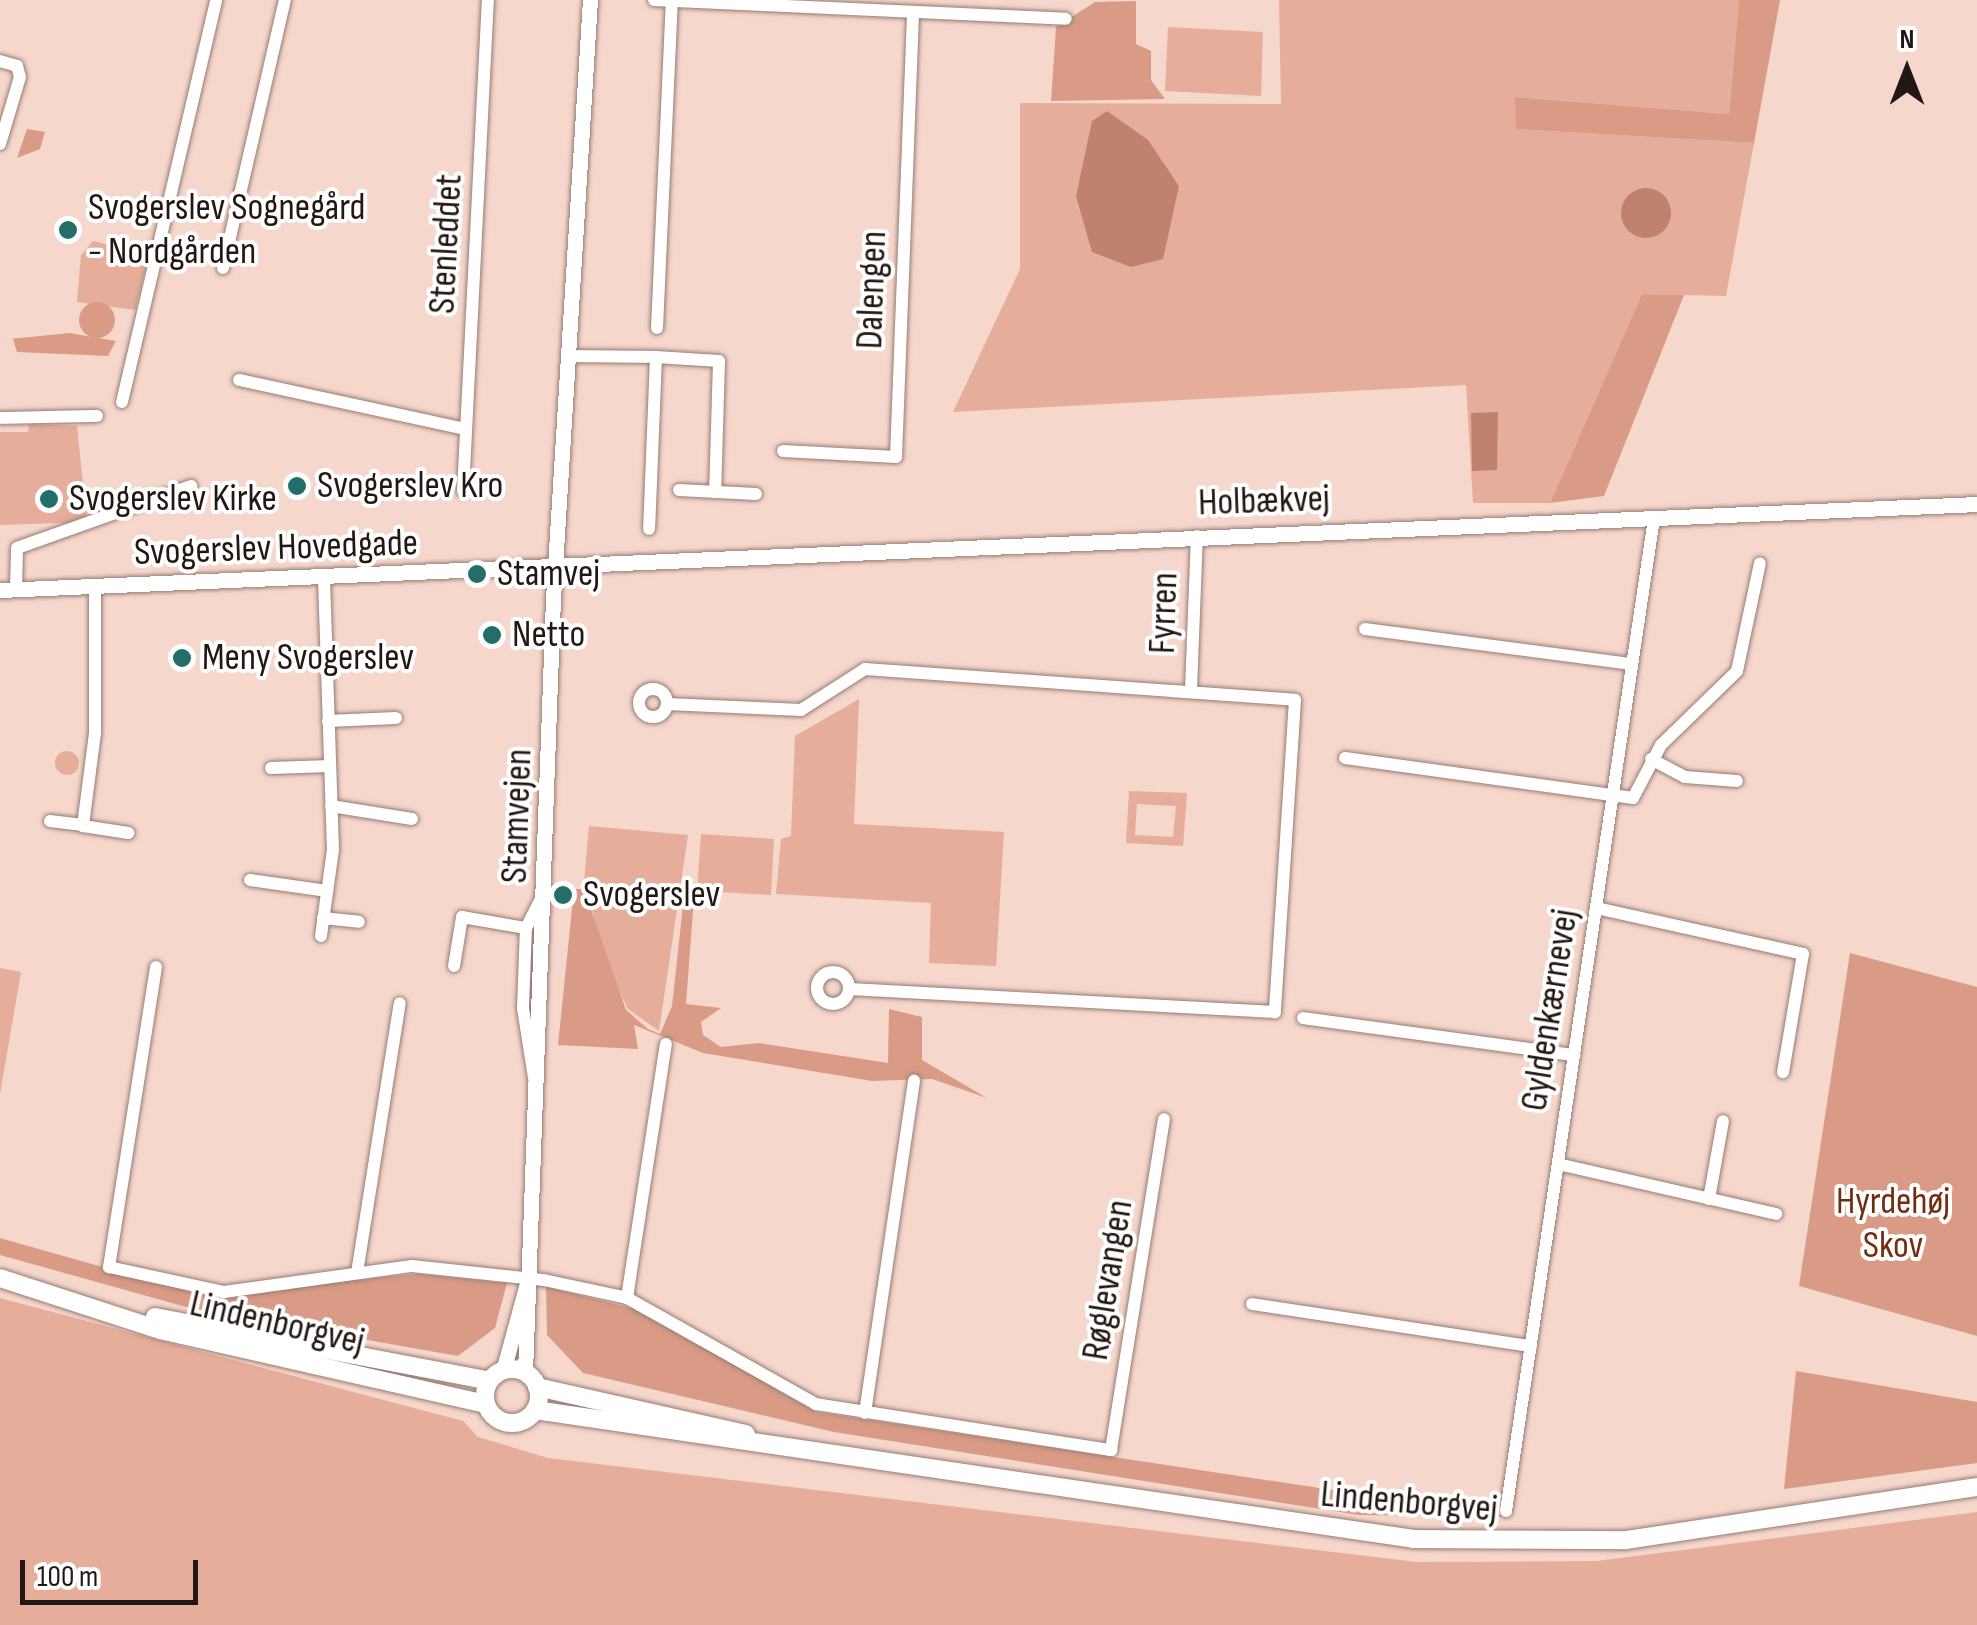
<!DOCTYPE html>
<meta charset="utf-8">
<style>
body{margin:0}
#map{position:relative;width:1977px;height:1625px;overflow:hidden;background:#f6d7cc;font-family:"Sofia Sans Condensed",sans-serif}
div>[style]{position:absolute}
.green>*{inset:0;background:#e6ad9a}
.round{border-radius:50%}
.forest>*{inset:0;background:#d99b86}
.water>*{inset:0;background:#be826e}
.roads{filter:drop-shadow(0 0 2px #977b71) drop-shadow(0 0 2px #977b71)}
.minor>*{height:12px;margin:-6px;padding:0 6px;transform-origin:6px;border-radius:6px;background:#fff}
.minor>.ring{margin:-6px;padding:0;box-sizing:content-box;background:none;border:12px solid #fff;border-radius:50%}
.tertiary>*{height:15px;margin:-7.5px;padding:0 7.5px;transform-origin:7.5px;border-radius:7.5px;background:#fff}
.secondary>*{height:18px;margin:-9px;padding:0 9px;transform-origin:9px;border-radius:9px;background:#fff}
.secondary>.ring{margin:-9px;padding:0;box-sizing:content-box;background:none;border:18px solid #fff;border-radius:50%}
.dots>*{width:28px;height:28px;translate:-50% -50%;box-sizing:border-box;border:5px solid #fff;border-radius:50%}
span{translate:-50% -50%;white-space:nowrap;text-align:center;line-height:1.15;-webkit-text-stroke:8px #fff;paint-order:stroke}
.poi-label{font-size:38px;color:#221713}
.left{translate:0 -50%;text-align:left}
.street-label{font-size:38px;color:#221713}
.park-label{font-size:38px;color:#752b10}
.north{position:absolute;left:1857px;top:20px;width:100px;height:100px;-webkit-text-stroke:8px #fff;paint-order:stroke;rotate:0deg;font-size:28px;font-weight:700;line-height:40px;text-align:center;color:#221713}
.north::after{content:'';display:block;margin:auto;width:35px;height:45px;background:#221713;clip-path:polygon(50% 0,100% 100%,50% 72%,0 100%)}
.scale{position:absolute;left:20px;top:1560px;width:178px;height:45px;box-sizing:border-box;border:5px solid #221713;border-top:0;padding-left:12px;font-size:30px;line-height:35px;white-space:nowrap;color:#221713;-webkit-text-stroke:8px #fff;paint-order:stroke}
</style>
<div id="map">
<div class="green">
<div style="clip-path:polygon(1279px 0,1739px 0,1729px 114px,1515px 97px,1517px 129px,1754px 143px,1726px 296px,1642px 294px,1550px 503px,1473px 503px,1466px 385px,953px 412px,1020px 269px,1020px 103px,1281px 104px)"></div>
<div style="clip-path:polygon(1168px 27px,1263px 32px,1261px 96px,1165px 91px)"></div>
<div style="clip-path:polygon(93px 241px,149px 254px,135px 310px,77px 302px,81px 255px)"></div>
<div style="clip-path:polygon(29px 424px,77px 426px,87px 522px,0 525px,0 432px,28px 432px)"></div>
<div style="clip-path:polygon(859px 699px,854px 824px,1004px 832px,996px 966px,929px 963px,931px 903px,776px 894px,781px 839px,791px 836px,795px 736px)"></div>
<div class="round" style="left:55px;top:751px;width:24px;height:24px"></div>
<div style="clip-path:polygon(evenodd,1129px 791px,1187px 793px,1183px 846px,1126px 843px,1129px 791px,1137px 804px,1176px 806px,1173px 837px,1135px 835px,1137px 804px)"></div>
<div style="clip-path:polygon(589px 826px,688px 835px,659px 1031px,628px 1009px,609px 970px,584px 882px)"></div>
<div style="clip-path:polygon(701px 834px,774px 839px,771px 895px,697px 891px)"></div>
<div style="clip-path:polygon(0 968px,21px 972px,0 1094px)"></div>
<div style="clip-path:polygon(0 1298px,463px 1421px,478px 1437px,548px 1458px,1417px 1562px,1597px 1561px,1977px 1512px,1977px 1625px,0 1625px)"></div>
</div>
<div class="forest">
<div style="clip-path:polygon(1739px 0,1780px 0,1754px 143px,1516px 129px,1515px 97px,1729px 114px)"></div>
<div style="clip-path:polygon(1136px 1px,1136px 44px,1151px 51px,1151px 80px,1165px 99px,1051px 101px,1056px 27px,1095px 2px)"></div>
<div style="clip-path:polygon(27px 129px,45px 132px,40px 149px,17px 158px)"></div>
<div style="clip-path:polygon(1642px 294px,1684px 295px,1604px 496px,1550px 503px)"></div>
<div class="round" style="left:79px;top:302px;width:36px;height:36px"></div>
<div style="clip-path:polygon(70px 333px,116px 341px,108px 356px,17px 352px,13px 339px,0 340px)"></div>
<div style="clip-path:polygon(574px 889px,584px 889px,626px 1010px,648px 1029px,660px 1034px,672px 1006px,684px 896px,694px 897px,686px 1004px,721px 1008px,701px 1022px,703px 1035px,721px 1047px,759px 1043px,888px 1063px,889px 1009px,922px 1017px,922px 1060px,987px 1098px,932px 1079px,872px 1081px,703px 1053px,634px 1025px,638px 1049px,558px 1045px)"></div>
<div style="clip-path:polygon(1850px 953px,1977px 987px,1977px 1336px,1799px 1286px)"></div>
<div style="clip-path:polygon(0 1238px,201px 1295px,418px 1274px,507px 1283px,495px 1328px,458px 1356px,197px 1310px,0 1255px)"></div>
<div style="clip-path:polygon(546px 1287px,639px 1310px,816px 1412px,1511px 1517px,1359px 1515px,834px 1432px,583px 1373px,547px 1335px)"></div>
<div style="clip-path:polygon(1796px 1371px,1977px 1402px,1977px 1463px,1784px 1489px)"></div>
</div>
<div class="water">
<div style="clip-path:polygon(1107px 111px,1148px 140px,1179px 186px,1163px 259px,1131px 267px,1092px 252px,1076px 196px,1092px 121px)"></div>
<div class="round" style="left:1621px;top:188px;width:50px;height:50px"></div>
<div style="clip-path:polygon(1498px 412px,1497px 470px,1472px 471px,1471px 413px)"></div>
</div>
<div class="roads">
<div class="minor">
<div style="left:654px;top:0;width:412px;rotate:2.6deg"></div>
<div style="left:0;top:61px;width:18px;rotate:16deg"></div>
<div style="left:17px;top:66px;width:11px;rotate:75deg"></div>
<div style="left:20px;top:77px;width:70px;rotate:106.6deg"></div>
<div style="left:223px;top:268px;width:275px;rotate:-77deg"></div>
<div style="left:657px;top:328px;width:327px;rotate:-87.4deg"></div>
<div style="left:573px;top:356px;width:83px;rotate:0.7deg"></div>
<div style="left:656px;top:357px;width:172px;rotate:92.3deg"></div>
<div style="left:656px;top:357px;width:63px;rotate:3.6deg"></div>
<div style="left:719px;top:361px;width:131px;rotate:91.7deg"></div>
<div style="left:239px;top:380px;width:232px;rotate:12.2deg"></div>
<div style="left:122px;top:402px;width:413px;rotate:-76.8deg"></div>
<div style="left:0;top:418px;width:97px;rotate:-1.2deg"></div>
<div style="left:783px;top:451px;width:113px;rotate:3deg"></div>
<div style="left:896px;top:457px;width:445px;rotate:-87.8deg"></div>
<div style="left:679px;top:490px;width:77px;rotate:3deg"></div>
<div style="left:463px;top:491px;width:492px;rotate:-87.1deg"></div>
<div style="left:95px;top:586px;width:147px;rotate:90deg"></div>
<div style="left:95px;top:733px;width:94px;rotate:97.4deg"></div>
<div style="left:83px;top:826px;width:46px;rotate:8.8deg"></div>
<div style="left:16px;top:590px;width:42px;rotate:-88.6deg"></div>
<div style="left:17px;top:548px;width:185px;rotate:-19.6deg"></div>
<div style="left:1365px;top:629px;width:269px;rotate:7.5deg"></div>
<div class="ring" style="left:639px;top:689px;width:16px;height:16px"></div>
<div style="left:1191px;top:690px;width:154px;rotate:-87.8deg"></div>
<div style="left:667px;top:704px;width:134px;rotate:2.6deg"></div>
<div style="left:801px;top:710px;width:76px;rotate:-32.6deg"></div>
<div style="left:865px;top:669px;width:431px;rotate:4.1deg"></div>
<div style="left:1295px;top:700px;width:313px;rotate:93.7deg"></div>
<div style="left:1275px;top:1012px;width:426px;rotate:-176.9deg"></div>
<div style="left:328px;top:721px;width:68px;rotate:-2.5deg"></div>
<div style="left:1345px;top:758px;width:291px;rotate:7.9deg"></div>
<div style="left:1633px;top:798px;width:60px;rotate:-62.2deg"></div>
<div style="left:1661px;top:745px;width:106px;rotate:-44.2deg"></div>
<div style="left:1737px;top:671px;width:110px;rotate:-78deg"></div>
<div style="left:1651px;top:759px;width:38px;rotate:28deg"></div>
<div style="left:1685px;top:777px;width:52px;rotate:4.4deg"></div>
<div style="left:271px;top:768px;width:59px;rotate:-1.9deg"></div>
<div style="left:331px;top:806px;width:82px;rotate:9.1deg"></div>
<div style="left:50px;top:821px;width:33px;rotate:7deg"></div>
<div style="left:250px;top:880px;width:78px;rotate:8.1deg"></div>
<div style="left:1596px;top:908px;width:212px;rotate:12.5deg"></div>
<div style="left:1803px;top:954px;width:120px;rotate:99.6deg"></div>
<div style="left:323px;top:918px;width:36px;rotate:6deg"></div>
<div style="left:321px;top:936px;width:87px;rotate:-82.1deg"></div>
<div style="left:333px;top:850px;width:270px;rotate:-91.9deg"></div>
<div style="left:454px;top:966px;width:50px;rotate:-80.7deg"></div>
<div style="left:462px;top:917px;width:65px;rotate:9.8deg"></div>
<div style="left:156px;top:967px;width:304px;rotate:98.9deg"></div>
<div style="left:109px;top:1267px;width:118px;rotate:12.3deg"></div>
<div style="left:224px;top:1292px;width:190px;rotate:-7.9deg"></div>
<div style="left:412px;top:1266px;width:133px;rotate:6.1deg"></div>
<div style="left:544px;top:1280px;width:85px;rotate:12.2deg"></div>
<div style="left:627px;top:1298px;width:217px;rotate:29.3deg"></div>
<div style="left:816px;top:1404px;width:299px;rotate:8.9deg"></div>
<div style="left:1111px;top:1450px;width:335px;rotate:-80.9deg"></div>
<div class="ring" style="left:817px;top:972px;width:20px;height:20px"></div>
<div style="left:1303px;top:1018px;width:274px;rotate:7.8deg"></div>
<div style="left:535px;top:1084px;width:77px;rotate:-99deg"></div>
<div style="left:523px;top:1008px;width:80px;rotate:-87.9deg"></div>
<div style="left:526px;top:928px;width:36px;rotate:-63deg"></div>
<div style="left:1558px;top:1164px;width:224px;rotate:12.9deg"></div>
<div style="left:1709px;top:1199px;width:79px;rotate:-79.8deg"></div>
<div style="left:357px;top:1273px;width:273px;rotate:-81deg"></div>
<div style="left:627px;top:1298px;width:257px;rotate:-81.3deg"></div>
<div style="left:1252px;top:1304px;width:282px;rotate:8.6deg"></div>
<div style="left:865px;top:1413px;width:336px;rotate:-81.6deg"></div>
<div style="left:1506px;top:1511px;width:1004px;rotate:-81.52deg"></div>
</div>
<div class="tertiary">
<div style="left:0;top:590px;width:1979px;rotate:-2.49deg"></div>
<div style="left:503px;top:1371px;width:91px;rotate:-74.7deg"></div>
<div style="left:525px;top:1373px;width:775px;rotate:-87.93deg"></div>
<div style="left:553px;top:599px;width:600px;rotate:-86.47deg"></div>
</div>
<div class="secondary">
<div style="left:0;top:1278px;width:168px;rotate:18deg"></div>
<div style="left:160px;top:1330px;width:334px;rotate:12.8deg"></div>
<div style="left:155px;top:1317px;width:340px;rotate:10.8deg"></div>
<div class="ring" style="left:485px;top:1369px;width:36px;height:36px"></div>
<div style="left:537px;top:1387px;width:214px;rotate:12.7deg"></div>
<div style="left:535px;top:1410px;width:888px;rotate:8.35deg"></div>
<div style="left:1414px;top:1539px;width:212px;rotate:0.3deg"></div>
<div style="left:1626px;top:1540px;width:355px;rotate:-8.6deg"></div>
</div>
</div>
<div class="dots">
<div style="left:68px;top:230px;background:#236e69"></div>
<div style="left:297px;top:486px;background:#236e69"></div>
<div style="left:49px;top:499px;background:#236e69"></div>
<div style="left:477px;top:574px;background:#236e69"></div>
<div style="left:492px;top:635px;background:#236e69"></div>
<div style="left:182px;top:658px;background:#236e69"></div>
<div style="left:563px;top:895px;background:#236e69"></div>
</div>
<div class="poi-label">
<span class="left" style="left:88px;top:230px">Svogerslev Sognegård<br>- Nordgården</span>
<span class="left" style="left:317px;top:486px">Svogerslev Kro</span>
<span class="left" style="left:69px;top:499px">Svogerslev Kirke</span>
<span class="left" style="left:497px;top:574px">Stamvej</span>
<span class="left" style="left:512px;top:635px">Netto</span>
<span class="left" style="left:202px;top:658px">Meny Svogerslev</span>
<span class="left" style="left:583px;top:895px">Svogerslev</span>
</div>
<div class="street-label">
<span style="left:446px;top:244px;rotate:-87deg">Stenleddet</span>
<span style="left:872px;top:290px;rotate:-88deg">Dalengen</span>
<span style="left:1264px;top:501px;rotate:-2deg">Holbækvej</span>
<span style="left:276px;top:548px;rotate:-2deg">Svogerslev Hovedgade</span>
<span style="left:1164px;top:613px;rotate:-88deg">Fyrren</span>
<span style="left:517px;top:816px;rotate:-88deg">Stamvejen</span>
<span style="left:1550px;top:1010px;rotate:-81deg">Gyldenkærnevej</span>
<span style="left:1108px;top:1280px;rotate:-81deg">Røglevangen</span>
<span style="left:277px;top:1323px;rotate:13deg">Lindenborgvej</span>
<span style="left:1409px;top:1502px;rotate:5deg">Lindenborgvej</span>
</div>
<div class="park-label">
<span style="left:1893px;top:1224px">Hyrdehøj<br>Skov</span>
</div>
<div class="north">N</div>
<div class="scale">100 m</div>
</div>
